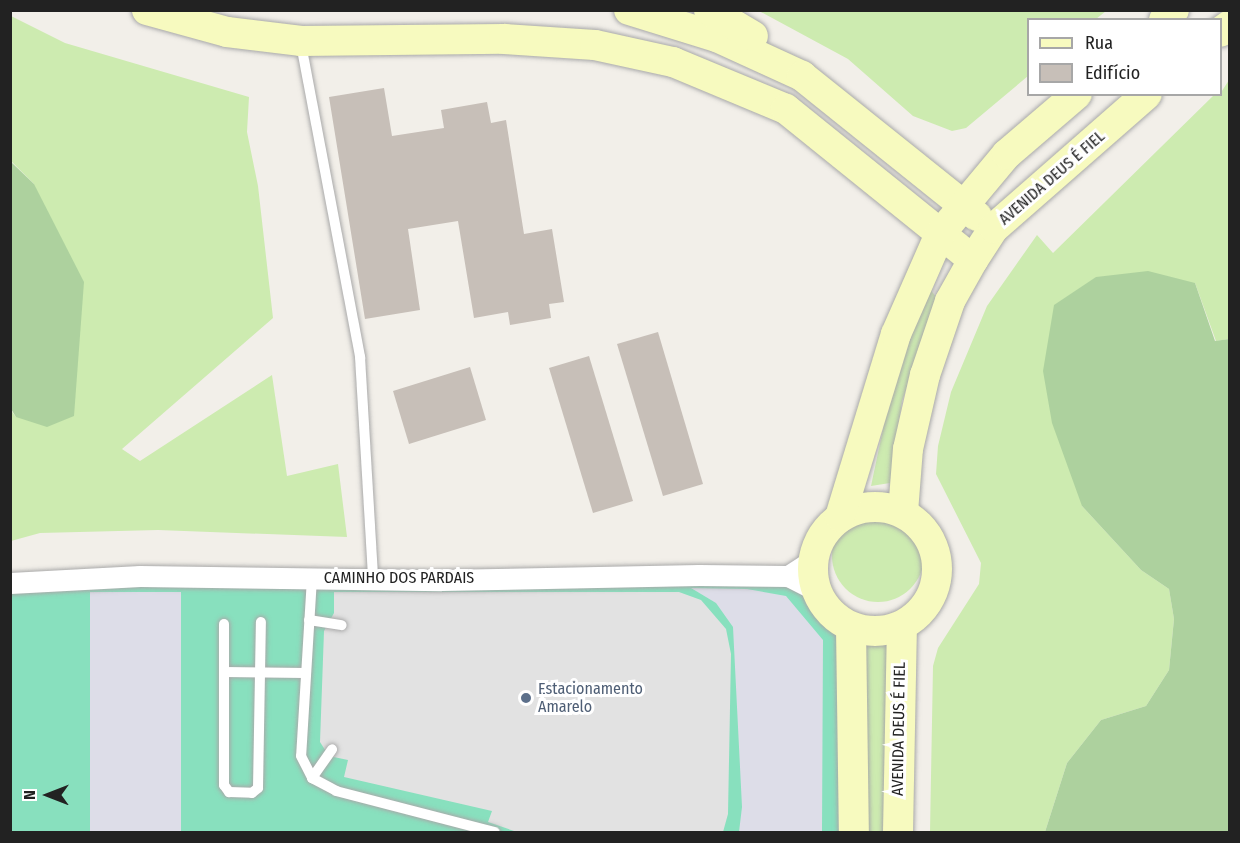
<!DOCTYPE html>
<meta charset="utf-8">
<style>
body{margin:0}
#map{position:relative;width:1240px;height:843px;overflow:hidden;background:#f2efe9;font-family:"Fira Sans Condensed",sans-serif}
div>[style]{position:absolute}
.grass>*{inset:0;background:#cdebb0}
.round{border-radius:50%}
.forest>*{inset:0;background:#add19e}
.pitch>*{inset:0;background:#88e0be}
.parking>*{inset:0;background:#e2e2e2}
.plaza>*{inset:0;background:#dddde8}
.building>*{inset:0;background:#c7bfb8}
.roads{filter:drop-shadow(0 0 2px #a9a9a9) drop-shadow(0 0 2px #a9a9a9)}
.lane>*{height:10px;margin:-5px;padding:0 5px;transform-origin:5px;border-radius:5px;background:#fff}
.street>*{height:21px;margin:-10.5px;padding:0 10.5px;transform-origin:10.5px;border-radius:10.5px;background:#fff}
.secondary>*{height:30px;margin:-15px;padding:0 15px;transform-origin:15px;border-radius:15px;background:#f7fabf}
.secondary>.ring{margin:-15px;padding:0;box-sizing:content-box;background:none;border:30px solid #f7fabf;border-radius:50%}
.dots>*{width:16px;height:16px;translate:-50% -50%;box-sizing:border-box;border:3px solid #fff;border-radius:50%}
span{translate:-50% -50%;white-space:nowrap;text-align:center;line-height:1.15;-webkit-text-stroke:6px #fff;paint-order:stroke}
.street-label{font-size:16px;color:#222}
.service-label{font-size:16px;color:#4e5e75}
.left{translate:0 -50%;text-align:left}
.frame{position:absolute;inset:0;border:12px solid #222;pointer-events:none}
.legend{position:absolute;left:1027px;top:18px;width:195px;height:78px;box-sizing:border-box;background:#fff;border:2px solid #a7a7a7;margin:0;padding:8px 10px;list-style:none;font-size:18px;color:#222}
.legend li{display:flex;align-items:center;gap:12px;height:30px}
.legend b{width:30px;border:2px solid #a7a7a7}
.north{position:absolute;left:18px;top:765px;width:60px;height:60px;-webkit-text-stroke:4px #fff;paint-order:stroke;rotate:270deg;font-size:16px;font-weight:700;line-height:24px;text-align:center;color:#222}
.north::after{content:'';display:block;margin:auto;width:21px;height:27px;background:#222;clip-path:polygon(50% 0,100% 100%,50% 72%,0 100%)}
</style>
<div id="map">
<div class="grass">
<div style="clip-path:polygon(759px 11px,1106px 11px,1096px 19px,1028px 20px,1028px 76px,966px 128px,952px 131px,913px 116px,848px 59px)"></div>
<div style="clip-path:polygon(11px 16px,65px 43px,249px 97px,247px 132px,258px 186px,273px 318px,122px 449px,140px 461px,272px 375px,287px 476px,338px 464px,347px 537px,158px 530px,40px 533px,11px 541px,10px 409px,16px 417px,34px 184px,11px 161px)"></div>
<div style="clip-path:polygon(1229px 80px,1229px 339px,1216px 341px,1195px 283px,1082px 506px,1141px 570px,1169px 589px,1174px 619px,1169px 670px,1146px 706px,1101px 720px,1067px 763px,1045px 832px,930px 832px,933px 666px,938px 648px,979px 584px,981px 563px,936px 474px,938px 446px,951px 392px,987px 306px,1037px 235px,1053px 253px,1214px 95px,1220px 94px)"></div>
<div style="clip-path:polygon(928px 287px,938px 299px,902px 401px,890px 483px,871px 486px,890px 396px)"></div>
<div class="round" style="left:832px;top:510px;width:92px;height:92px"></div>
<div style="clip-path:polygon(865px 631px,896px 631px,892px 832px,863px 832px)"></div>
</div>
<div class="forest">
<div style="clip-path:polygon(10px 161px,34px 184px,84px 282px,74px 416px,47px 427px,16px 417px,11px 409px)"></div>
<div style="clip-path:polygon(1148px 271px,1195px 283px,1215px 341px,1229px 339px,1229px 832px,1045px 832px,1067px 763px,1101px 720px,1146px 706px,1169px 670px,1174px 619px,1169px 589px,1141px 570px,1082px 506px,1052px 423px,1043px 371px,1054px 305px,1096px 277px)"></div>
</div>
<div class="pitch">
<div style="clip-path:polygon(788px 576px,820px 599px,853px 636px,854px 832px,11px 832px,11px 583px)"></div>
</div>
<div class="parking">
<div style="clip-path:polygon(334px 592px,679px 592px,701px 600px,726px 629px,731px 654px,728px 814px,723px 832px,517px 832px,488px 822px,492px 811px,344px 777px,348px 760px,329px 756px,320px 742px,324px 631px,334px 613px)"></div>
</div>
<div class="plaza">
<div style="clip-path:polygon(691px 588px,747px 589px,786px 596px,823px 640px,822px 832px,739px 832px,742px 807px,733px 627px,716px 603px)"></div>
<div style="clip-path:polygon(90px 592px,181px 592px,181px 832px,82px 832px,90px 832px)"></div>
</div>
<div class="building">
<div style="clip-path:polygon(384px 88px,392px 136px,444px 128px,441px 110px,487px 102px,491px 123px,506px 120px,524px 234px,552px 229px,564px 302px,549px 304px,551px 318px,510px 325px,508px 312px,474px 318px,458px 221px,408px 229px,420px 310px,365px 319px,329px 97px)"></div>
<div style="clip-path:polygon(658px 332px,703px 484px,663px 496px,617px 344px)"></div>
<div style="clip-path:polygon(589px 356px,633px 501px,593px 513px,549px 368px)"></div>
<div style="clip-path:polygon(470px 367px,486px 420px,409px 444px,393px 391px)"></div>
</div>
<div class="roads">
<div class="lane">
<div style="left:301px;top:44px;width:319px;rotate:79.3deg"></div>
<div style="left:360px;top:357px;width:221px;rotate:86.6deg"></div>
<div style="left:312px;top:578px;width:178px;rotate:93.5deg"></div>
<div style="left:301px;top:756px;width:25px;rotate:63deg"></div>
<div style="left:312px;top:778px;width:27px;rotate:28deg"></div>
<div style="left:336px;top:791px;width:164px;rotate:14.5deg"></div>
<div style="left:309px;top:620px;width:33px;rotate:9deg"></div>
<div style="left:224px;top:624px;width:161px;rotate:90deg"></div>
<div style="left:224px;top:785px;width:9px;rotate:54deg"></div>
<div style="left:229px;top:792px;width:23px;rotate:2deg"></div>
<div style="left:252px;top:793px;width:8px;rotate:-40deg"></div>
<div style="left:258px;top:788px;width:166px;rotate:-89deg"></div>
<div style="left:224px;top:672px;width:81px;rotate:0.7deg"></div>
<div style="left:312px;top:778px;width:35px;rotate:-55deg"></div>
</div>
<div class="street">
<div style="left:788px;top:576px;width:30px;rotate:-33deg"></div>
<div style="left:10px;top:583px;width:130px;rotate:-3.1deg"></div>
<div style="left:140px;top:576px;width:301px;rotate:0.8deg"></div>
<div style="left:441px;top:580px;width:258px;rotate:-1.1deg"></div>
<div style="left:699px;top:575px;width:89px;rotate:0.6deg"></div>
<div style="left:788px;top:576px;width:33px;rotate:27deg"></div>
</div>
<div class="secondary">
<div style="left:147px;top:10px;width:83px;rotate:15.4deg"></div>
<div style="left:227px;top:32px;width:75px;rotate:6.9deg"></div>
<div style="left:301px;top:41px;width:203px;rotate:-0.6deg"></div>
<div style="left:504px;top:39px;width:91px;rotate:3.8deg"></div>
<div style="left:595px;top:45px;width:80px;rotate:12.3deg"></div>
<div style="left:673px;top:62px;width:122px;rotate:22.6deg"></div>
<div style="left:786px;top:109px;width:240px;rotate:38.9deg"></div>
<div style="left:629px;top:10px;width:92px;rotate:17.1deg"></div>
<div style="left:717px;top:37px;width:94px;rotate:24.6deg"></div>
<div style="left:802px;top:76px;width:224px;rotate:38.7deg"></div>
<div style="left:709px;top:10px;width:51px;rotate:30.6deg"></div>
<div style="left:1164px;top:20px;width:14px;rotate:-45deg"></div>
<div style="left:1220px;top:32px;width:12px;rotate:-35deg"></div>
<div class="ring" style="left:813px;top:507px;width:94px;height:94px"></div>
<div style="left:903px;top:512px;width:63px;rotate:-85.5deg"></div>
<div style="left:908px;top:449px;width:76px;rotate:-77.1deg"></div>
<div style="left:925px;top:375px;width:78px;rotate:-71.3deg"></div>
<div style="left:950px;top:301px;width:47px;rotate:-60.7deg"></div>
<div style="left:973px;top:260px;width:38px;rotate:-57deg"></div>
<div style="left:994px;top:228px;width:203px;rotate:-41.2deg"></div>
<div style="left:840px;top:517px;width:191px;rotate:-73deg"></div>
<div style="left:896px;top:334px;width:109px;rotate:-66.3deg"></div>
<div style="left:940px;top:234px;width:104px;rotate:-50.1deg"></div>
<div style="left:1007px;top:154px;width:92px;rotate:-40.6deg"></div>
<div style="left:851px;top:627px;width:205px;rotate:89.2deg"></div>
<div style="left:898px;top:832px;width:206px;rotate:-88.9deg"></div>
</div>
</div>
<div class="dots">
<div style="left:526px;top:698px;background:#5c6f8a"></div>
</div>
<div class="street-label">
<span style="left:1052px;top:178px;rotate:-41deg">AVENIDA DEUS É FIEL</span>
<span style="left:399px;top:578px">CAMINHO DOS PARDAIS</span>
<span style="left:899px;top:729px;rotate:-89deg">AVENIDA DEUS É FIEL</span>
</div>
<div class="service-label">
<span class="left" style="left:538px;top:698px">Estacionamento<br>Amarelo</span>
</div>
<div class="frame"></div>
<ul class="legend">
<li><b style="height:8px;background:#f7fabf"></b>Rua</li>
<li><b style="height:16px;background:#c7bfb8"></b>Edifício</li>
</ul>
<div class="north">N</div>
</div>
